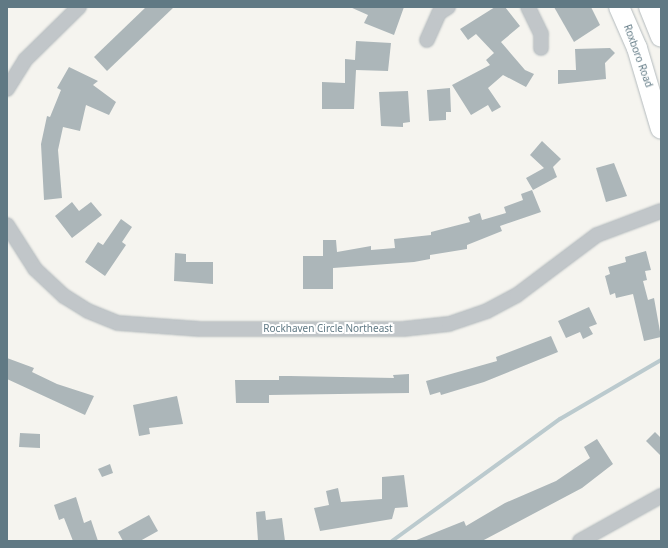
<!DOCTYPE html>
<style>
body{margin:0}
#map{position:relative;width:668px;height:548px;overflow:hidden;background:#f5f4ef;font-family:"Noto Sans",sans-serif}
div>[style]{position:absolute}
.stream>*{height:4px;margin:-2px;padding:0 2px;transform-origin:2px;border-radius:2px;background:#bbcace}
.building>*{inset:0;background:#acb6b9}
.roads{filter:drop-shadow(0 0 1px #b3babd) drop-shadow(0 0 1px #b3babd)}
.street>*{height:14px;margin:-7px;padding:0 7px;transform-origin:7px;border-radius:7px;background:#c1c6c9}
.secondary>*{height:20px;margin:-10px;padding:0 10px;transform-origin:10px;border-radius:10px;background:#fff}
span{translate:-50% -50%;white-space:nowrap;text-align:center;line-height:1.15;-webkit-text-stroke:4px #fff;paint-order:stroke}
.street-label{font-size:10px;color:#607984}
.frame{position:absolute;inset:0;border:8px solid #607984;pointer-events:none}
</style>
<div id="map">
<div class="stream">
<div style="left:392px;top:541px;width:208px;rotate:-36deg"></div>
<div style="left:560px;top:419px;width:117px;rotate:-30.3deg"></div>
</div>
<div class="building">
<div style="clip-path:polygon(146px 7px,174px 7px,107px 71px,94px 57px)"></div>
<div style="clip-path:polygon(350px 7px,404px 7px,394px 35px,364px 23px,368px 15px)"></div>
<div style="clip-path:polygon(495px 7px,505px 7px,520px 26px,501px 42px,525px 70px,534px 74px,526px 87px,503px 75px,488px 88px,501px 107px,492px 112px,488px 105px,471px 115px,452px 85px,490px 65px,486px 60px,494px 53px,476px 34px,468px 40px,460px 29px)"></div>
<div style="clip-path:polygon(554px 7px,591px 7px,600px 25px,574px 42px)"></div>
<div style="clip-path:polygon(356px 41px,391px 43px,388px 71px,356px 70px,354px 109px,322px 109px,322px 82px,345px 83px,345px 59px,355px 60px)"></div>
<div style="clip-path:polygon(610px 48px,615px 53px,605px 63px,606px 79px,558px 84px,558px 70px,576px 70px,575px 49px)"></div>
<div style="clip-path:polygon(69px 67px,98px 81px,93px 85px,116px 102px,109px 115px,86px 105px,80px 131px,63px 127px,58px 150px,62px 198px,44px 200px,41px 144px,47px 116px,50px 117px,61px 90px,57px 88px)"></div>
<div style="clip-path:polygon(450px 88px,451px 112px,446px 112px,446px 120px,429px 121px,427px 90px)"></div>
<div style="clip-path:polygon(408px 91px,410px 122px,403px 123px,403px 127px,381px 126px,379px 92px)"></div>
<div style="clip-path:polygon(542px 141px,561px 159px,553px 167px,557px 177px,533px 190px,526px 178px,544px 168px,530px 155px)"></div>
<div style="clip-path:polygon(614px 163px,627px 196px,606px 202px,596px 168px)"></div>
<div style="clip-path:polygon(532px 190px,541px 212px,500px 226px,502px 231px,467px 245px,467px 249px,430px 255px,430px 259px,414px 262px,333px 268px,333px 289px,303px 289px,303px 256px,323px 256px,323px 240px,336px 240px,337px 252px,371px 246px,371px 250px,395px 248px,394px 239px,431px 235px,431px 232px,470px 222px,468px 217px,480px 213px,482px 220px,506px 213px,504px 207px,523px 200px,521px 194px)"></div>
<div style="clip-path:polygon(72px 202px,79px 211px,91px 202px,102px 215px,72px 238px,55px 216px)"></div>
<div style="clip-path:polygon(121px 219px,132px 227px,122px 242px,126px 245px,105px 276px,85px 262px,98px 242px,103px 245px)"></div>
<div style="clip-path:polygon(646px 251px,651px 270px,645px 271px,647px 280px,643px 281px,648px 300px,654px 298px,661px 337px,644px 341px,633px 294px,616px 298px,615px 293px,610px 295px,605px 276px,610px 274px,608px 267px,626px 262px,625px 257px)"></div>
<div style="clip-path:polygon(175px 253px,186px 254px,186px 262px,213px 262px,213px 284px,174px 281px)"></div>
<div style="clip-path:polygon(589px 307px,597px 324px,589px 327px,593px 334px,583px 339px,580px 332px,566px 338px,558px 321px)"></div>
<div style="clip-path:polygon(551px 336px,558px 352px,484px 382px,441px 395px,440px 392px,430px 395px,426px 381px,497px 361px,496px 357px)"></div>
<div style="clip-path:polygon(7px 358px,34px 368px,32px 372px,57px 384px,94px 396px,85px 415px,7px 379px)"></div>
<div style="clip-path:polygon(409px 374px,409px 393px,269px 395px,269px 403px,236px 403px,235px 380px,279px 380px,279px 376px,290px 376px,394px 378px,393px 375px)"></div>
<div style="clip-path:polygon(177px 396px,183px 424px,149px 428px,150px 434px,139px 436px,133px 405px)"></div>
<div style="clip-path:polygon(655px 432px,661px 438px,661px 456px,646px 441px)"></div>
<div style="clip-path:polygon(20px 433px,40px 434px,40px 448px,19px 447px)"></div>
<div style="clip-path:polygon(597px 439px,613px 464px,582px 488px,482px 541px,414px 541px,464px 521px,466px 526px,505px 503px,556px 481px,590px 458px,584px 447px)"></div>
<div style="clip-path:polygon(110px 464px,113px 473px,102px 477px,98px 469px)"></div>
<div style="clip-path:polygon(404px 475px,408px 507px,395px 508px,392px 519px,320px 531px,314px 508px,329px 505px,326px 491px,338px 488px,341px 502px,382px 499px,382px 477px)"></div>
<div style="clip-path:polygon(76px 497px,84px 523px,91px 520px,98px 541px,73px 541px,64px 518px,59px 520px,54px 505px)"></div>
<div style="clip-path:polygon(265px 511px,266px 520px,282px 518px,285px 541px,258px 541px,256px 512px)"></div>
<div style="clip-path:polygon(149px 515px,158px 531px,140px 541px,123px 541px,118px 532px)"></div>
</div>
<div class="roads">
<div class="street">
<div style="left:528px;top:7px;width:30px;rotate:64deg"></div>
<div style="left:541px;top:34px;width:14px;rotate:90deg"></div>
<div style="left:427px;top:40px;width:30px;rotate:-66deg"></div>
<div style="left:439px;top:13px;width:11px;rotate:-34deg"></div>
<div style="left:7px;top:89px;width:34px;rotate:-58deg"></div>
<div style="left:25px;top:60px;width:76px;rotate:-44.5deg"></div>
<div style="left:7px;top:225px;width:52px;rotate:57.5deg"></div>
<div style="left:35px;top:269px;width:40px;rotate:43deg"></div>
<div style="left:64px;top:296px;width:28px;rotate:32deg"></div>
<div style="left:88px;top:311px;width:32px;rotate:22deg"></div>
<div style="left:118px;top:323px;width:82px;rotate:4.2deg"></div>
<div style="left:200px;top:329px;width:203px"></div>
<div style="left:403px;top:329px;width:46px;rotate:-6.2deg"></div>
<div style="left:449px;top:324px;width:40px;rotate:-18.9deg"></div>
<div style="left:487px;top:311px;width:34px;rotate:-28deg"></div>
<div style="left:517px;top:295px;width:100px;rotate:-36.9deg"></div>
<div style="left:597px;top:235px;width:68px;rotate:-20.6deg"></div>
<div style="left:580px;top:541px;width:93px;rotate:-29.1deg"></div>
</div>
<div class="secondary">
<div style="left:619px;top:7px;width:45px;rotate:66.3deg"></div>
<div style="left:637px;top:48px;width:84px;rotate:73.5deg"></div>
<div style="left:649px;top:7px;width:32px;rotate:68deg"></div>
</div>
</div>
<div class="street-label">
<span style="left:638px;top:56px;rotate:70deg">Roxboro Road</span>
<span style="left:328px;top:329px">Rockhaven Circle Northeast</span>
</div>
<div class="frame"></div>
</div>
